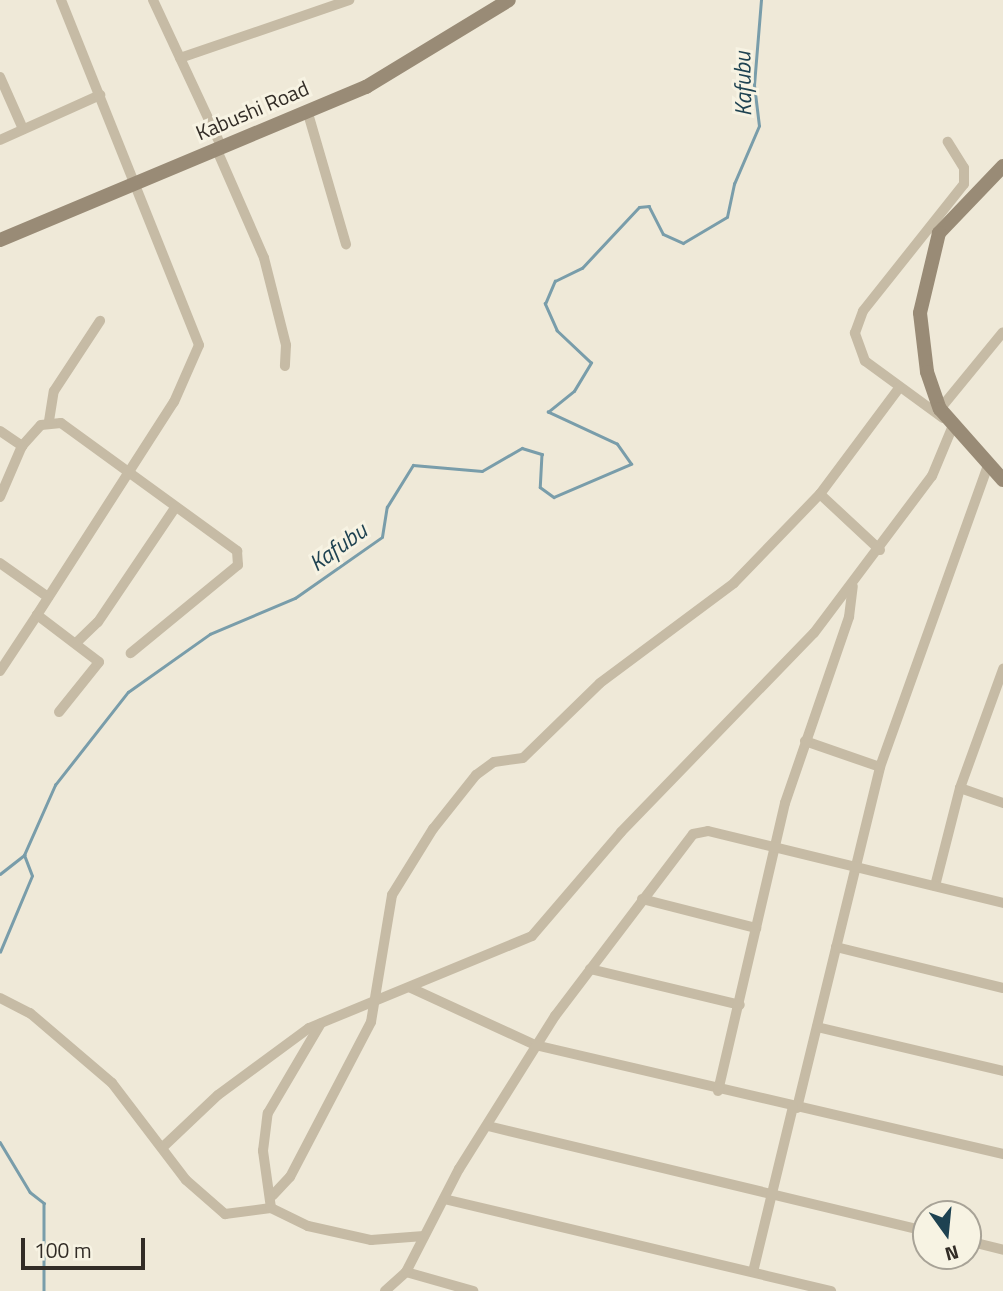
<!DOCTYPE html>
<style>
body{margin:0}
#map{position:relative;width:1003px;height:1291px;overflow:hidden;background:#efe9d8;font-family:"Titillium Web",sans-serif}
div>[style]{position:absolute}
.stream>*{height:2.5px;margin:-1.25px;padding:0 1.25px;transform-origin:1.25px;border-radius:1.25px;background:#799daa}
.minor>*{height:10px;margin:-5px;padding:0 5px;transform-origin:5px;border-radius:5px;background:#c6bba5}
.secondary>*{height:14px;margin:-7px;padding:0 7px;transform-origin:7px;border-radius:7px;background:#998b76}
span{translate:-50% -50%;white-space:nowrap;text-align:center;line-height:1.15;-webkit-text-stroke:6px #f7f3e3;paint-order:stroke}
.street-label{font-size:21px;color:#322c26}
.water-label{font-size:23px;color:#1e4251;font-style:italic}
.north{position:absolute;left:912px;top:1200px;width:70px;height:70px;box-sizing:border-box;background:#f7f3e3;border:2px solid #a8a397;border-radius:50%;rotate:165deg;font-size:19px;font-weight:700;line-height:28px;text-align:center;color:#322c26}
.north::after{content:'';display:block;margin:auto;width:24px;height:32px;background:#1e4251;clip-path:polygon(50% 0,100% 100%,50% 72%,0 100%)}
.scale{position:absolute;left:21px;top:1238px;width:124px;height:32px;box-sizing:border-box;border:4px solid #322c26;border-top:0;padding-left:9px;font-size:21px;line-height:24px;white-space:nowrap;color:#322c26;-webkit-text-stroke:5px #f7f3e3;paint-order:stroke}
</style>
<div id="map">
<div class="stream">
<div style="left:0;top:874px;width:31px;rotate:-38deg"></div>
<div style="left:24px;top:855px;width:77px;rotate:-66.1deg"></div>
<div style="left:55px;top:785px;width:118px;rotate:-51.9deg"></div>
<div style="left:128px;top:692px;width:100px;rotate:-35.3deg"></div>
<div style="left:210px;top:634px;width:92px;rotate:-23deg"></div>
<div style="left:295px;top:598px;width:106px;rotate:-35deg"></div>
<div style="left:382px;top:537px;width:30px;rotate:-81deg"></div>
<div style="left:387px;top:507px;width:49px;rotate:-58.2deg"></div>
<div style="left:413px;top:465px;width:69px;rotate:5deg"></div>
<div style="left:482px;top:471px;width:46px;rotate:-29.9deg"></div>
<div style="left:522px;top:448px;width:21px;rotate:17deg"></div>
<div style="left:542px;top:454px;width:33px;rotate:93deg"></div>
<div style="left:540px;top:487px;width:17px;rotate:36deg"></div>
<div style="left:554px;top:497px;width:84px;rotate:-23.2deg"></div>
<div style="left:631px;top:464px;width:24px;rotate:-125deg"></div>
<div style="left:617px;top:444px;width:76px;rotate:-155.1deg"></div>
<div style="left:548px;top:412px;width:33px;rotate:-39deg"></div>
<div style="left:574px;top:391px;width:33px;rotate:-59deg"></div>
<div style="left:591px;top:363px;width:47px;rotate:-136.7deg"></div>
<div style="left:557px;top:331px;width:30px;rotate:-114deg"></div>
<div style="left:545px;top:304px;width:25px;rotate:-67deg"></div>
<div style="left:555px;top:281px;width:30px;rotate:-26deg"></div>
<div style="left:582px;top:268px;width:83px;rotate:-46.9deg"></div>
<div style="left:639px;top:207px;width:10px;rotate:-6deg"></div>
<div style="left:649px;top:206px;width:31px;rotate:63deg"></div>
<div style="left:663px;top:234px;width:22px;rotate:24deg"></div>
<div style="left:683px;top:243px;width:51px;rotate:-30.6deg"></div>
<div style="left:727px;top:217px;width:34px;rotate:-78deg"></div>
<div style="left:734px;top:184px;width:63px;rotate:-66.7deg"></div>
<div style="left:759px;top:126px;width:41px;rotate:-97deg"></div>
<div style="left:754px;top:85px;width:85px;rotate:-85.3deg"></div>
<div style="left:0;top:952px;width:82px;rotate:-67.2deg"></div>
<div style="left:32px;top:876px;width:22px;rotate:-111deg"></div>
<div style="left:0;top:1142px;width:58px;rotate:59deg"></div>
<div style="left:30px;top:1192px;width:18px;rotate:38deg"></div>
<div style="left:44px;top:1203px;width:88px;rotate:90deg"></div>
</div>
<div class="minor">
<div style="left:153px;top:0;width:161px;rotate:65deg"></div>
<div style="left:180px;top:58px;width:179px;rotate:-18.9deg"></div>
<div style="left:0;top:77px;width:57px;rotate:66.1deg"></div>
<div style="left:307px;top:110px;width:140px;rotate:73.8deg"></div>
<div style="left:0;top:140px;width:110px;rotate:-24.2deg"></div>
<div style="left:216px;top:148px;width:120px;rotate:66.4deg"></div>
<div style="left:264px;top:258px;width:90px;rotate:75.8deg"></div>
<div style="left:286px;top:345px;width:21px;rotate:93deg"></div>
<div style="left:940px;top:409px;width:99px;rotate:-50.7deg"></div>
<div style="left:943px;top:418px;width:97px;rotate:-143.8deg"></div>
<div style="left:865px;top:361px;width:30px;rotate:-110deg"></div>
<div style="left:855px;top:333px;width:23px;rotate:-70deg"></div>
<div style="left:863px;top:311px;width:162px;rotate:-51.5deg"></div>
<div style="left:964px;top:184px;width:16px;rotate:-90deg"></div>
<div style="left:964px;top:168px;width:31px;rotate:-122deg"></div>
<div style="left:49px;top:421px;width:30px;rotate:-81deg"></div>
<div style="left:54px;top:391px;width:84px;rotate:-56.7deg"></div>
<div style="left:0;top:431px;width:27px;rotate:34deg"></div>
<div style="left:0;top:497px;width:56px;rotate:-66.7deg"></div>
<div style="left:22px;top:446px;width:28px;rotate:-48deg"></div>
<div style="left:41px;top:425px;width:20px;rotate:-6deg"></div>
<div style="left:61px;top:423px;width:218px;rotate:36deg"></div>
<div style="left:237px;top:551px;width:14px;rotate:86deg"></div>
<div style="left:238px;top:565px;width:139px;rotate:140.6deg"></div>
<div style="left:880px;top:550px;width:82px;rotate:-137deg"></div>
<div style="left:820px;top:494px;width:132px;rotate:-53.3deg"></div>
<div style="left:0;top:563px;width:59px;rotate:35.3deg"></div>
<div style="left:76px;top:643px;width:30px;rotate:-44deg"></div>
<div style="left:98px;top:622px;width:138px;rotate:-56deg"></div>
<div style="left:0;top:671px;width:67px;rotate:-56.5deg"></div>
<div style="left:59px;top:712px;width:64px;rotate:-51.3deg"></div>
<div style="left:99px;top:662px;width:78px;rotate:-142.8deg"></div>
<div style="left:37px;top:615px;width:253px;rotate:-57.3deg"></div>
<div style="left:174px;top:402px;width:62px;rotate:-66.3deg"></div>
<div style="left:199px;top:345px;width:372px;rotate:-111.8deg"></div>
<div style="left:805px;top:741px;width:79px;rotate:19.1deg"></div>
<div style="left:960px;top:788px;width:46px;rotate:19.2deg"></div>
<div style="left:935px;top:886px;width:101px;rotate:-75.7deg"></div>
<div style="left:960px;top:788px;width:127px;rotate:-70.1deg"></div>
<div style="left:642px;top:899px;width:118px;rotate:14.3deg"></div>
<div style="left:836px;top:947px;width:172px;rotate:13.8deg"></div>
<div style="left:590px;top:969px;width:154px;rotate:13.5deg"></div>
<div style="left:411px;top:988px;width:136px;rotate:24.7deg"></div>
<div style="left:535px;top:1045px;width:481px;rotate:13.1deg"></div>
<div style="left:0;top:998px;width:34px;rotate:27deg"></div>
<div style="left:30px;top:1013px;width:108px;rotate:40.5deg"></div>
<div style="left:112px;top:1083px;width:122px;rotate:52.7deg"></div>
<div style="left:186px;top:1180px;width:52px;rotate:41.1deg"></div>
<div style="left:225px;top:1214px;width:46px;rotate:-7.4deg"></div>
<div style="left:271px;top:1208px;width:41px;rotate:25.9deg"></div>
<div style="left:308px;top:1226px;width:65px;rotate:12.5deg"></div>
<div style="left:371px;top:1240px;width:53px;rotate:-4.3deg"></div>
<div style="left:817px;top:1027px;width:191px;rotate:13.3deg"></div>
<div style="left:718px;top:1091px;width:296px;rotate:-76.9deg"></div>
<div style="left:785px;top:803px;width:197px;rotate:-71deg"></div>
<div style="left:849px;top:617px;width:31px;rotate:-83deg"></div>
<div style="left:797px;top:1108px;width:351px;rotate:-76.3deg"></div>
<div style="left:880px;top:767px;width:320px;rotate:-70.3deg"></div>
<div style="left:488px;top:1126px;width:450px;rotate:13.5deg"></div>
<div style="left:164px;top:1146px;width:74px;rotate:-43.4deg"></div>
<div style="left:218px;top:1095px;width:113px;rotate:-36.4deg"></div>
<div style="left:309px;top:1028px;width:241px;rotate:-22.4deg"></div>
<div style="left:532px;top:936px;width:137px;rotate:-49.4deg"></div>
<div style="left:621px;top:832px;width:277px;rotate:-45.9deg"></div>
<div style="left:814px;top:633px;width:196px;rotate:-53.1deg"></div>
<div style="left:932px;top:476px;width:52px;rotate:-67.4deg"></div>
<div style="left:273px;top:1195px;width:25px;rotate:-47deg"></div>
<div style="left:290px;top:1177px;width:175px;rotate:-62.4deg"></div>
<div style="left:371px;top:1022px;width:129px;rotate:-80.6deg"></div>
<div style="left:392px;top:895px;width:78px;rotate:-58.2deg"></div>
<div style="left:433px;top:829px;width:69px;rotate:-51.5deg"></div>
<div style="left:476px;top:775px;width:22px;rotate:-36deg"></div>
<div style="left:494px;top:762px;width:29px;rotate:-8deg"></div>
<div style="left:523px;top:758px;width:107px;rotate:-44.2deg"></div>
<div style="left:600px;top:683px;width:167px;rotate:-36.7deg"></div>
<div style="left:734px;top:583px;width:124px;rotate:-46deg"></div>
<div style="left:444px;top:1199px;width:398px;rotate:13.4deg"></div>
<div style="left:271px;top:1208px;width:58px;rotate:-98deg"></div>
<div style="left:263px;top:1151px;width:38px;rotate:-83deg"></div>
<div style="left:268px;top:1113px;width:104px;rotate:-59.5deg"></div>
<div style="left:968px;top:1241px;width:36px;rotate:14deg"></div>
<div style="left:406px;top:1272px;width:70px;rotate:15.8deg"></div>
<div style="left:753px;top:1272px;width:170px;rotate:-76.4deg"></div>
<div style="left:385px;top:1291px;width:28px;rotate:-42deg"></div>
<div style="left:406px;top:1272px;width:116px;rotate:-62.8deg"></div>
<div style="left:459px;top:1169px;width:181px;rotate:-57.9deg"></div>
<div style="left:555px;top:1016px;width:228px;rotate:-52.8deg"></div>
<div style="left:693px;top:834px;width:15px;rotate:-11deg"></div>
<div style="left:708px;top:831px;width:304px;rotate:13.7deg"></div>
</div>
<div class="secondary">
<div style="left:1003px;top:166px;width:93px;rotate:133.7deg"></div>
<div style="left:939px;top:233px;width:82px;rotate:103.4deg"></div>
<div style="left:920px;top:313px;width:59px;rotate:83.2deg"></div>
<div style="left:927px;top:372px;width:39px;rotate:71deg"></div>
<div style="left:940px;top:409px;width:95px;rotate:48.4deg"></div>
<div style="left:0;top:240px;width:397px;rotate:-22.7deg"></div>
<div style="left:366px;top:87px;width:167px;rotate:-31.3deg"></div>
</div>
<div class="street-label">
<span style="left:252px;top:110px;rotate:-23deg">Kabushi Road</span>
</div>
<div class="water-label">
<span style="left:743px;top:84px;rotate:-91deg">Kafubu</span>
<span style="left:338px;top:547px;rotate:-36deg">Kafubu</span>
</div>
<div class="north">N</div>
<div class="scale">100 m</div>
</div>
